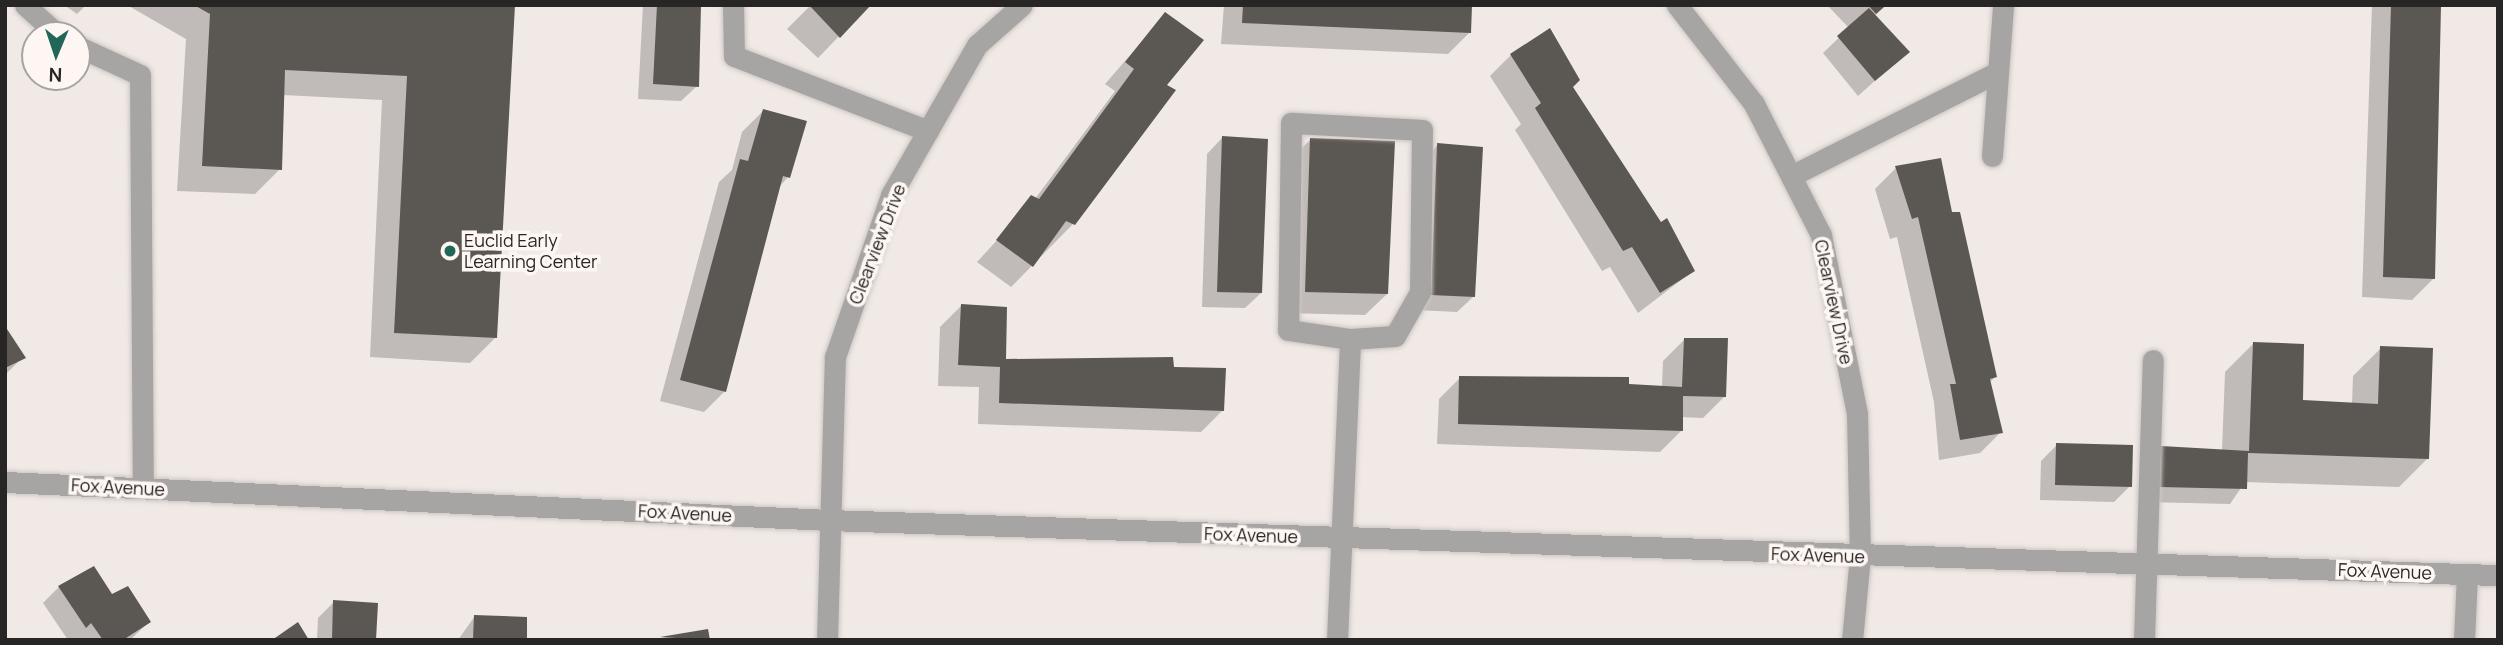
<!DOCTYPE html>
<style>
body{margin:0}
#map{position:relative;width:2503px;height:645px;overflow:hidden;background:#f0e9e6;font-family:Manrope,sans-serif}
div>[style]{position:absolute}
.shadow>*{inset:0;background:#0003}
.building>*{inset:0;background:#5b5753}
.roads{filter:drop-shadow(0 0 2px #ccc6c3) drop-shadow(0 0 2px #ccc6c3)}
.minor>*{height:21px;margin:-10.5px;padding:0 10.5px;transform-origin:10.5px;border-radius:10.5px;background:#a7a4a4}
.dots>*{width:19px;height:19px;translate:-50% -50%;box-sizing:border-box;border:4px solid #fdf6f3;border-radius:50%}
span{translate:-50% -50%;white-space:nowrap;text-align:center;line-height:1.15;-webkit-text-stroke:7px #fdf6f3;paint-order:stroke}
.poi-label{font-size:18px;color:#282624}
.left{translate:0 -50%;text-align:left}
.street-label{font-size:18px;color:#282624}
.frame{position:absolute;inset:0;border:7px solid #282624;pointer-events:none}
.north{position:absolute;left:21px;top:21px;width:70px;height:70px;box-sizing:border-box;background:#fdf6f3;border:2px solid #a8a3a0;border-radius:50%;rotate:182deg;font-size:19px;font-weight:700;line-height:28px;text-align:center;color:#282624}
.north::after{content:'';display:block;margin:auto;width:24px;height:32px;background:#216658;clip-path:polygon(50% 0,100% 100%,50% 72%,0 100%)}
</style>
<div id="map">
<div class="shadow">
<div style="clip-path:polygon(64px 5px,86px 5px,77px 14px)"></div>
<div style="clip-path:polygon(127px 5px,513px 5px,495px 338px,470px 363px,370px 357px,382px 100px,283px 95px,280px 169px,255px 194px,177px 191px,186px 39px)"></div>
<div style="clip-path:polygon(643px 5px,699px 5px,697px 86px,681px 101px,638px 99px)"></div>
<div style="clip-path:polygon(811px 5px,869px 5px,818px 58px,787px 29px)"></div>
<div style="clip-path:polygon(1224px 5px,1470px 5px,1470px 32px,1448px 54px,1221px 44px)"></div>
<div style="clip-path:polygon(1827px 5px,1887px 5px,1874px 16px,1907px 52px,1858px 96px,1823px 53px,1849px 28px)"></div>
<div style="clip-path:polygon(2372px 5px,2439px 5px,2433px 279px,2412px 300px,2362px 297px)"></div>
<div style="clip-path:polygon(1165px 15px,1164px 86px,1073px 224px,1011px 287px,977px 262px,1035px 199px,1115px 91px,1105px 84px)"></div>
<div style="clip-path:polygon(1511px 55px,1571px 87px,1693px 271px,1638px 313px,1610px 267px,1602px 271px,1515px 130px,1521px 124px,1490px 76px)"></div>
<div style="clip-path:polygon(763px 111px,788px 177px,779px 187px,725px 391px,704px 412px,660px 401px,719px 182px,732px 170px,742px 132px)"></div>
<div style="clip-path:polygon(1222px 138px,1261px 293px,1245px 308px,1202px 307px,1207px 154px)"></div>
<div style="clip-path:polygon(1310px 140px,1387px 294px,1365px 315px,1284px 313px,1289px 161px)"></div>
<div style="clip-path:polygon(1438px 145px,1473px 297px,1457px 312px,1416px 310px,1422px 161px)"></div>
<div style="clip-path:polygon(1896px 168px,1950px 214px,1995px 377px,1989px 383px,2001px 432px,1980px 453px,1939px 460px,1934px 402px,1897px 237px,1890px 239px,1875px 189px)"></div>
<div style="clip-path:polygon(961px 306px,1005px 361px,1222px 411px,1201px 432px,978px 424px,979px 387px,938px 386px,940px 327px)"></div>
<div style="clip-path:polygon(5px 329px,23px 357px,5px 375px)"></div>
<div style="clip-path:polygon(1685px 339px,1724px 397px,1703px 418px,1681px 417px,1681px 431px,1660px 452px,1437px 444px,1439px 399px,1460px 378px,1662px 387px,1663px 361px)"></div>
<div style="clip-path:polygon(2253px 344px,2301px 402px,2352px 404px,2353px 376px,2381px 348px,2428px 458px,2399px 487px,2245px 482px,2230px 504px,2145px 502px,2146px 463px,2162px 447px,2222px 451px,2225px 372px)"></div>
<div style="clip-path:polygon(2057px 445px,2130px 486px,2114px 502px,2040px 500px,2041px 461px)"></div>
<div style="clip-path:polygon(59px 587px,111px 596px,149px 622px,130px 640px,68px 640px,43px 603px)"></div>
<div style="clip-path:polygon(334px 602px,375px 640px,317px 640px,318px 618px)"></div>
<div style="clip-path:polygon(475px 616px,525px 640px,458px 640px)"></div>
<div style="clip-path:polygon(707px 631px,708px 640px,659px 640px,661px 638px)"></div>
</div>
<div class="building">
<div style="clip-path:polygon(194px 5px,515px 5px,497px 338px,394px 333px,407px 76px,285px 70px,282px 170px,202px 166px,210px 14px)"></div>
<div style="clip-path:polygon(657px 5px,701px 5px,699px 87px,653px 84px)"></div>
<div style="clip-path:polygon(809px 5px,871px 5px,840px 38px)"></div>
<div style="clip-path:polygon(1243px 5px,1472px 5px,1471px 33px,1242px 23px)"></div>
<div style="clip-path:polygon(1868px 5px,1886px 5px,1876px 14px)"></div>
<div style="clip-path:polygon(2391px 5px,2441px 5px,2435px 279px,2383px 277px)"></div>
<div style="clip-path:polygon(1869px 8px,1910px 52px,1875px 81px,1837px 36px)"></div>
<div style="clip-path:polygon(1165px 12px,1204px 40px,1167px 85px,1176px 90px,1075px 225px,1066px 221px,1033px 267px,996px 240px,1031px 195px,1039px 199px,1134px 69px,1125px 62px)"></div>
<div style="clip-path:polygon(1550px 28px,1580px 80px,1573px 87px,1661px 222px,1667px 218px,1695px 271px,1660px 293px,1632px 247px,1623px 251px,1535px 108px,1541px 103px,1510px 54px)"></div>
<div style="clip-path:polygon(763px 109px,807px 121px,790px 178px,783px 176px,726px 392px,680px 380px,740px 159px,748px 161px)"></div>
<div style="clip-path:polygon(1222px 136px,1268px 139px,1262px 293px,1217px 292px)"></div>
<div style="clip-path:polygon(1310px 138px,1395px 141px,1388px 294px,1305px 292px)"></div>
<div style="clip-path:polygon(1437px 143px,1483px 147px,1475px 297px,1431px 295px)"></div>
<div style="clip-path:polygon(1941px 158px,1952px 212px,1960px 212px,1997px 377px,1990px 379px,2003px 433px,1960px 440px,1950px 384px,1956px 384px,1918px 217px,1912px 219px,1895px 166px)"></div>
<div style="clip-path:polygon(961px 304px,1007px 307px,1006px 359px,1173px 357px,1174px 367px,1226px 368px,1224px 411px,999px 403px,1000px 367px,958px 365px)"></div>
<div style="clip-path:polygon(5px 326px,26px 358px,5px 368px)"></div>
<div style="clip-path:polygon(1684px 338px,1728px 338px,1726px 397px,1683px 396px,1683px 431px,1458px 424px,1459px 376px,1629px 377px,1629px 384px,1682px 387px)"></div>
<div style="clip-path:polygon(2253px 342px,2304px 344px,2303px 400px,2378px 404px,2380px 346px,2433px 348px,2429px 459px,2248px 453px,2247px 489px,2160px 487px,2161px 446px,2249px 451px)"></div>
<div style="clip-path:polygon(2056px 443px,2133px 445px,2132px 487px,2055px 485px)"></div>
<div style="clip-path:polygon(94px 566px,112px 594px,128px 586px,151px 622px,123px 640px,103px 640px,91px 623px,86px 628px,58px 586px)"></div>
<div style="clip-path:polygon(333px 600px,378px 603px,376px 640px,332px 640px)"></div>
<div style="clip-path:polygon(474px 615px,527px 617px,527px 640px,473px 640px)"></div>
<div style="clip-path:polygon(298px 622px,309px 640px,272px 640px)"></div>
<div style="clip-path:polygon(708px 629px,710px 640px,660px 637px)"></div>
</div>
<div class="roads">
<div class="minor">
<div style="left:25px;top:5px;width:45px;rotate:42.3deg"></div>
<div style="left:733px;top:5px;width:51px;rotate:88.9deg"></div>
<div style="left:734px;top:56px;width:208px;rotate:21.1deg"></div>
<div style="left:1677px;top:5px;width:125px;rotate:52.1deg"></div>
<div style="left:1754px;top:104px;width:147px;rotate:62.9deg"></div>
<div style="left:1821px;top:235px;width:182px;rotate:78.6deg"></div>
<div style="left:1857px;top:413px;width:143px;rotate:88.8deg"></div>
<div style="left:1860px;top:556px;width:84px;rotate:95.4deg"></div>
<div style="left:77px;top:46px;width:69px;rotate:24.7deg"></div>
<div style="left:140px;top:75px;width:413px;rotate:89.6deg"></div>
<div style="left:1992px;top:156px;width:151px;rotate:-85.8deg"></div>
<div style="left:1791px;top:176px;width:229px;rotate:-26.7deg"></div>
<div style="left:5px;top:482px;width:824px;rotate:2.64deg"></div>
<div style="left:828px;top:520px;width:1671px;rotate:1.89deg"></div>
<div style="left:827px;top:640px;width:283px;rotate:-88.4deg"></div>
<div style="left:835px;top:357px;width:171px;rotate:-70.9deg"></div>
<div style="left:891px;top:195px;width:173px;rotate:-60.2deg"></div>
<div style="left:977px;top:45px;width:60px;rotate:-41.6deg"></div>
<div style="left:1337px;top:640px;width:301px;rotate:-87.5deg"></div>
<div style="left:1350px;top:339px;width:45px;rotate:-3.8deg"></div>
<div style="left:1395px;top:336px;width:51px;rotate:-60.4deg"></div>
<div style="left:1420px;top:292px;width:162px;rotate:-89.3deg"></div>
<div style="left:1422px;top:130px;width:131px;rotate:-176.9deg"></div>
<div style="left:1291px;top:123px;width:207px;rotate:90.8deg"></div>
<div style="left:1288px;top:330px;width:63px;rotate:8.3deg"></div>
<div style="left:2144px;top:640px;width:280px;rotate:-88.2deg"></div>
<div style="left:2464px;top:640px;width:66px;rotate:-87.4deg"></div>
</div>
</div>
<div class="dots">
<div style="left:450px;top:251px;background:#216658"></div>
</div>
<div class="poi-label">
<span class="left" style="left:464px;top:251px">Euclid Early<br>Learning Center</span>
</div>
<div class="street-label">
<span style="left:877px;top:244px;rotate:-69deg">Clearview Drive</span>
<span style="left:1834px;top:302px;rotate:78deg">Clearview Drive</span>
<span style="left:118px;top:487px;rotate:3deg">Fox Avenue</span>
<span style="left:685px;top:513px;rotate:3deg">Fox Avenue</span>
<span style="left:1251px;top:535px;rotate:2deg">Fox Avenue</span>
<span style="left:1818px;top:555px;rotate:2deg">Fox Avenue</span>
<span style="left:2385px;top:571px;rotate:2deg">Fox Avenue</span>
</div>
<div class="frame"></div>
<div class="north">N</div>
</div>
